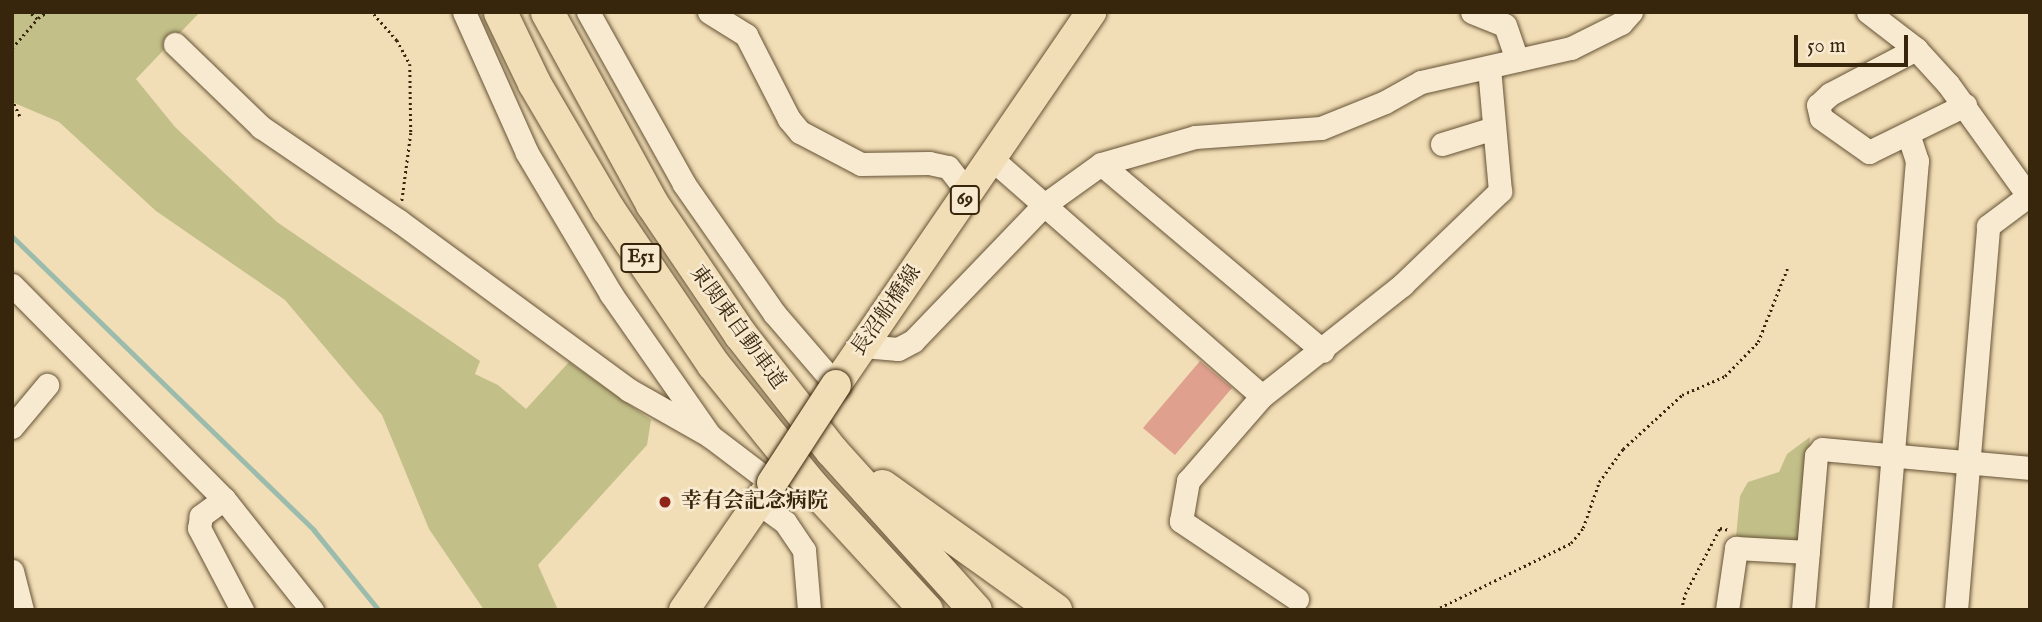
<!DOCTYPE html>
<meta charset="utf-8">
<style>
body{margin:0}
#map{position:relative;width:2042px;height:622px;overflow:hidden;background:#f2deb6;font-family:"IM FELL English","Noto Serif JP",serif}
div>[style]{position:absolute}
.green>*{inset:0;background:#c2bf89}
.stream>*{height:4.5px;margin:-2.25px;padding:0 2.25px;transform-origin:2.25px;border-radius:2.25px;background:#9bbcac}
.building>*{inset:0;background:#dfa08d}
.path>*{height:2.5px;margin-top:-1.25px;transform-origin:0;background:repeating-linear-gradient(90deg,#37250c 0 2px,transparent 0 5.5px)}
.roads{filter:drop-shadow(0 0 2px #665336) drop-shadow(0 0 2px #665336)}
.minor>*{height:23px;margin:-11.5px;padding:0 11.5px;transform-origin:11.5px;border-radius:11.5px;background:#f7ead0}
.major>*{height:30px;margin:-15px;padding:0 15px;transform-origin:15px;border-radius:15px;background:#f2deb6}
.highway>*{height:33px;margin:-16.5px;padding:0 16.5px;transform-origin:16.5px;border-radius:16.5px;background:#f2deb6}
.bridges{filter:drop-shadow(0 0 2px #37250c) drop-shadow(0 0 2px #37250c)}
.major-bridge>*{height:30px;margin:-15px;padding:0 15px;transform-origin:15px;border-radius:15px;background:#f2deb6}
.dots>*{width:19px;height:19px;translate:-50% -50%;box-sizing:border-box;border:4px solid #f7ead0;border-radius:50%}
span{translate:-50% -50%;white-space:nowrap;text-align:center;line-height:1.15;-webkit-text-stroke:5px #f7ead0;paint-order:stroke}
.shield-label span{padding:2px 5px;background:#f7ead0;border:2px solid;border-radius:5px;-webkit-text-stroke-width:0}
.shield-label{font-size:19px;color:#37250c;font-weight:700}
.street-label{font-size:21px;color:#37250c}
.poi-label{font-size:21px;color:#37250c;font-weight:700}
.left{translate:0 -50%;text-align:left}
.frame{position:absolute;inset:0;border:14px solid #37250c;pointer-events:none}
.scale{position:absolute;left:1794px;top:35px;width:114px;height:32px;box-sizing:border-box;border:4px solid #37250c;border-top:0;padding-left:9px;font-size:21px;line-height:24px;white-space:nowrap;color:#37250c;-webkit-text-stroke:5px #f7ead0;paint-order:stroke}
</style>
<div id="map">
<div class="green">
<div style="clip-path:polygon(12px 12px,200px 12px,136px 79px,175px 127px,277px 222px,480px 361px,475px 374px,498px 385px,526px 409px,569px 362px,651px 420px,647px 445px,538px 565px,558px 610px,484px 610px,429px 529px,382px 415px,285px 300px,156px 211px,59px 122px,12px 102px)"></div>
<div style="clip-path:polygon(1810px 437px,1802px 538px,1797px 544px,1736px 537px,1740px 496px,1748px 482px,1779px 472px,1787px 454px)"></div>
</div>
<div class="stream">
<div style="left:12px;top:236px;width:421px;rotate:44.2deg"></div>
<div style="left:314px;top:530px;width:103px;rotate:50.9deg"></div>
</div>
<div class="building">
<div style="clip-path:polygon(1200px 361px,1232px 388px,1175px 455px,1143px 428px)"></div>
</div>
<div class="path">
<div style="left:374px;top:14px;width:35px;rotate:49deg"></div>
<div style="left:397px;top:40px;width:27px;rotate:62deg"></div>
<div style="left:410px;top:64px;width:69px;rotate:89.2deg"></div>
<div style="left:411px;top:133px;width:69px;rotate:97.5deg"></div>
<div style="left:38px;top:18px;width:11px;rotate:-34deg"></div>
<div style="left:12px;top:48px;width:38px;rotate:-49deg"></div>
<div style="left:37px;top:19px;width:11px;rotate:-139deg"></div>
<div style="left:12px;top:99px;width:21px;rotate:65deg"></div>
<div style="left:1435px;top:610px;width:152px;rotate:-26.2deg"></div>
<div style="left:1571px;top:543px;width:19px;rotate:-51deg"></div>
<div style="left:1583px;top:528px;width:49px;rotate:-70.8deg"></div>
<div style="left:1599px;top:482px;width:41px;rotate:-54deg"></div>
<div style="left:1623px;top:449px;width:80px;rotate:-42.5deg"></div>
<div style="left:1682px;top:395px;width:47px;rotate:-23.8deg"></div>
<div style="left:1725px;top:376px;width:47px;rotate:-45.9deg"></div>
<div style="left:1758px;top:342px;width:79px;rotate:-68.3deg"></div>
<div style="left:1681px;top:610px;width:16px;rotate:-76deg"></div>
<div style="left:1685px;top:594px;width:75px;rotate:-62.1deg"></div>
<div style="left:1720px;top:528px;width:10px;rotate:11deg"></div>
</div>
<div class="roads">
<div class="minor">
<div style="left:464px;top:12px;width:154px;rotate:65.9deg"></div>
<div style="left:527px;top:153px;width:164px;rotate:59.2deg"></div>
<div style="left:611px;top:294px;width:173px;rotate:55.1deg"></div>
<div style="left:710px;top:436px;width:78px;rotate:37.2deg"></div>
<div style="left:588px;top:12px;width:197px;rotate:60.8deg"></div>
<div style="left:684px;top:184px;width:157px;rotate:55.1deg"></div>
<div style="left:774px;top:313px;width:95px;rotate:49.3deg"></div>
<div style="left:709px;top:12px;width:44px;rotate:31.9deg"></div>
<div style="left:746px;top:35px;width:94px;rotate:62.9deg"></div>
<div style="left:789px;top:119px;width:17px;rotate:50deg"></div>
<div style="left:800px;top:132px;width:69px;rotate:27.7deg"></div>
<div style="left:861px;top:164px;width:68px;rotate:-0.8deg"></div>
<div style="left:929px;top:163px;width:19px;rotate:12deg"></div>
<div style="left:948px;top:167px;width:34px;rotate:52deg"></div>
<div style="left:1472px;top:12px;width:35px;rotate:22deg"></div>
<div style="left:1505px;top:25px;width:37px;rotate:71deg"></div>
<div style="left:1868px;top:12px;width:61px;rotate:37.6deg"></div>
<div style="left:1916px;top:49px;width:47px;rotate:47.6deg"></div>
<div style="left:1948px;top:84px;width:140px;rotate:54.3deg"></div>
<div style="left:175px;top:44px;width:120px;rotate:44deg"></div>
<div style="left:261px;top:127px;width:167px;rotate:34.3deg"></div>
<div style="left:399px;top:221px;width:285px;rotate:36.3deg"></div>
<div style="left:629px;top:390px;width:93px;rotate:29.6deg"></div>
<div style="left:1916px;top:49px;width:97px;rotate:152.4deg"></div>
<div style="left:1830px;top:94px;width:16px;rotate:137deg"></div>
<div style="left:1818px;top:105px;width:13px;rotate:77deg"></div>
<div style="left:1821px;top:118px;width:59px;rotate:35.3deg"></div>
<div style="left:1869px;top:152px;width:107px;rotate:-26.1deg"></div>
<div style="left:1442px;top:144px;width:51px;rotate:-17deg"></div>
<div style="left:992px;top:159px;width:359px;rotate:41.3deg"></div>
<div style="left:1101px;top:164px;width:290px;rotate:40.1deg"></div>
<div style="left:12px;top:285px;width:301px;rotate:45.3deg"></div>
<div style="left:224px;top:499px;width:142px;rotate:51.6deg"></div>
<div style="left:863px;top:346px;width:35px;rotate:5deg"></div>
<div style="left:898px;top:349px;width:17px;rotate:-28deg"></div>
<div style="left:913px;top:341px;width:189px;rotate:-46.1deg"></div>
<div style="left:1044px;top:205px;width:70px;rotate:-35.7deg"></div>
<div style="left:1101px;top:164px;width:98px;rotate:-16deg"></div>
<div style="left:1195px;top:137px;width:126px;rotate:-4.1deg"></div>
<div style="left:1321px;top:128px;width:69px;rotate:-22.1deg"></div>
<div style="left:1385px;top:102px;width:41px;rotate:-29.1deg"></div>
<div style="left:1421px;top:82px;width:154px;rotate:-12.8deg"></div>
<div style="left:1571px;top:48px;width:56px;rotate:-26.6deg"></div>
<div style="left:1621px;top:23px;width:15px;rotate:-48deg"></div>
<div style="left:12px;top:427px;width:55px;rotate:-50.2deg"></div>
<div style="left:224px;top:499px;width:29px;rotate:144deg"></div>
<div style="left:201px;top:516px;width:12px;rotate:99deg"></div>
<div style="left:199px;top:528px;width:93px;rotate:62.3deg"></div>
<div style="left:760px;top:504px;width:31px;rotate:36deg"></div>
<div style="left:785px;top:522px;width:34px;rotate:56deg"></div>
<div style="left:804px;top:550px;width:60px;rotate:85.2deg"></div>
<div style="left:12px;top:571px;width:40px;rotate:75.6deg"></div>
<div style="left:1297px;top:599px;width:140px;rotate:-146.1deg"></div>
<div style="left:1181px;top:521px;width:41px;rotate:-80.1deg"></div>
<div style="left:1188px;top:481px;width:113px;rotate:-49deg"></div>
<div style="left:1262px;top:396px;width:179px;rotate:-38.4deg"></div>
<div style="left:1402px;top:285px;width:136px;rotate:-43.8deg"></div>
<div style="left:1500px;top:191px;width:124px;rotate:-95.1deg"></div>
<div style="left:1727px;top:610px;width:63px;rotate:-81.7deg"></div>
<div style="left:1736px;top:548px;width:72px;rotate:3.2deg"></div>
<div style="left:1803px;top:610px;width:155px;rotate:-85.2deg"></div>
<div style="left:1816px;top:456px;width:9px;rotate:-49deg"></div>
<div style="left:1822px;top:449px;width:209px;rotate:5.2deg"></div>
<div style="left:1880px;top:610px;width:451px;rotate:-85.3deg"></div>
<div style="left:1917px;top:161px;width:28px;rotate:-108deg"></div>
<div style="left:1956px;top:610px;width:385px;rotate:-85.2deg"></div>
<div style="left:1988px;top:226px;width:50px;rotate:-36.9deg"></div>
</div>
<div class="major">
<div style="left:836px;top:385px;width:452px;rotate:-55.6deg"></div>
<div style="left:684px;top:610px;width:155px;rotate:-55.3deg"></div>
</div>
<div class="highway">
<div style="left:500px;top:12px;width:79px;rotate:64.4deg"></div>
<div style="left:534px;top:83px;width:146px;rotate:59.6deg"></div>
<div style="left:608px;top:209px;width:187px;rotate:55.9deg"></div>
<div style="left:713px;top:364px;width:156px;rotate:51deg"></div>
<div style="left:811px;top:485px;width:170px;rotate:47.4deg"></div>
<div style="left:547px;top:12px;width:219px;rotate:61.3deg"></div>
<div style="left:652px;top:204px;width:157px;rotate:55.9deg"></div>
<div style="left:740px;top:334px;width:147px;rotate:51.9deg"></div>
<div style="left:831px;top:450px;width:215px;rotate:48deg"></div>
<div style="left:882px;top:486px;width:213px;rotate:35.6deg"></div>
</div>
</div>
<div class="bridges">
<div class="major-bridge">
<div style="left:772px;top:483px;width:117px;rotate:-56.9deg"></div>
</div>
</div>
<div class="dots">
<div style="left:665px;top:502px;background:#8f2418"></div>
</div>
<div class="shield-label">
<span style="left:965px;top:200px">69</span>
<span style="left:641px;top:258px">E51</span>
</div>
<div class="street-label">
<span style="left:887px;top:311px;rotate:-55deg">長沼船橋線</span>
<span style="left:737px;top:328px;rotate:54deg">東関東自動車道</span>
</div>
<div class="poi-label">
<span class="left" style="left:681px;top:502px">幸有会記念病院</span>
</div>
<div class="frame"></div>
<div class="scale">50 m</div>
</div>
